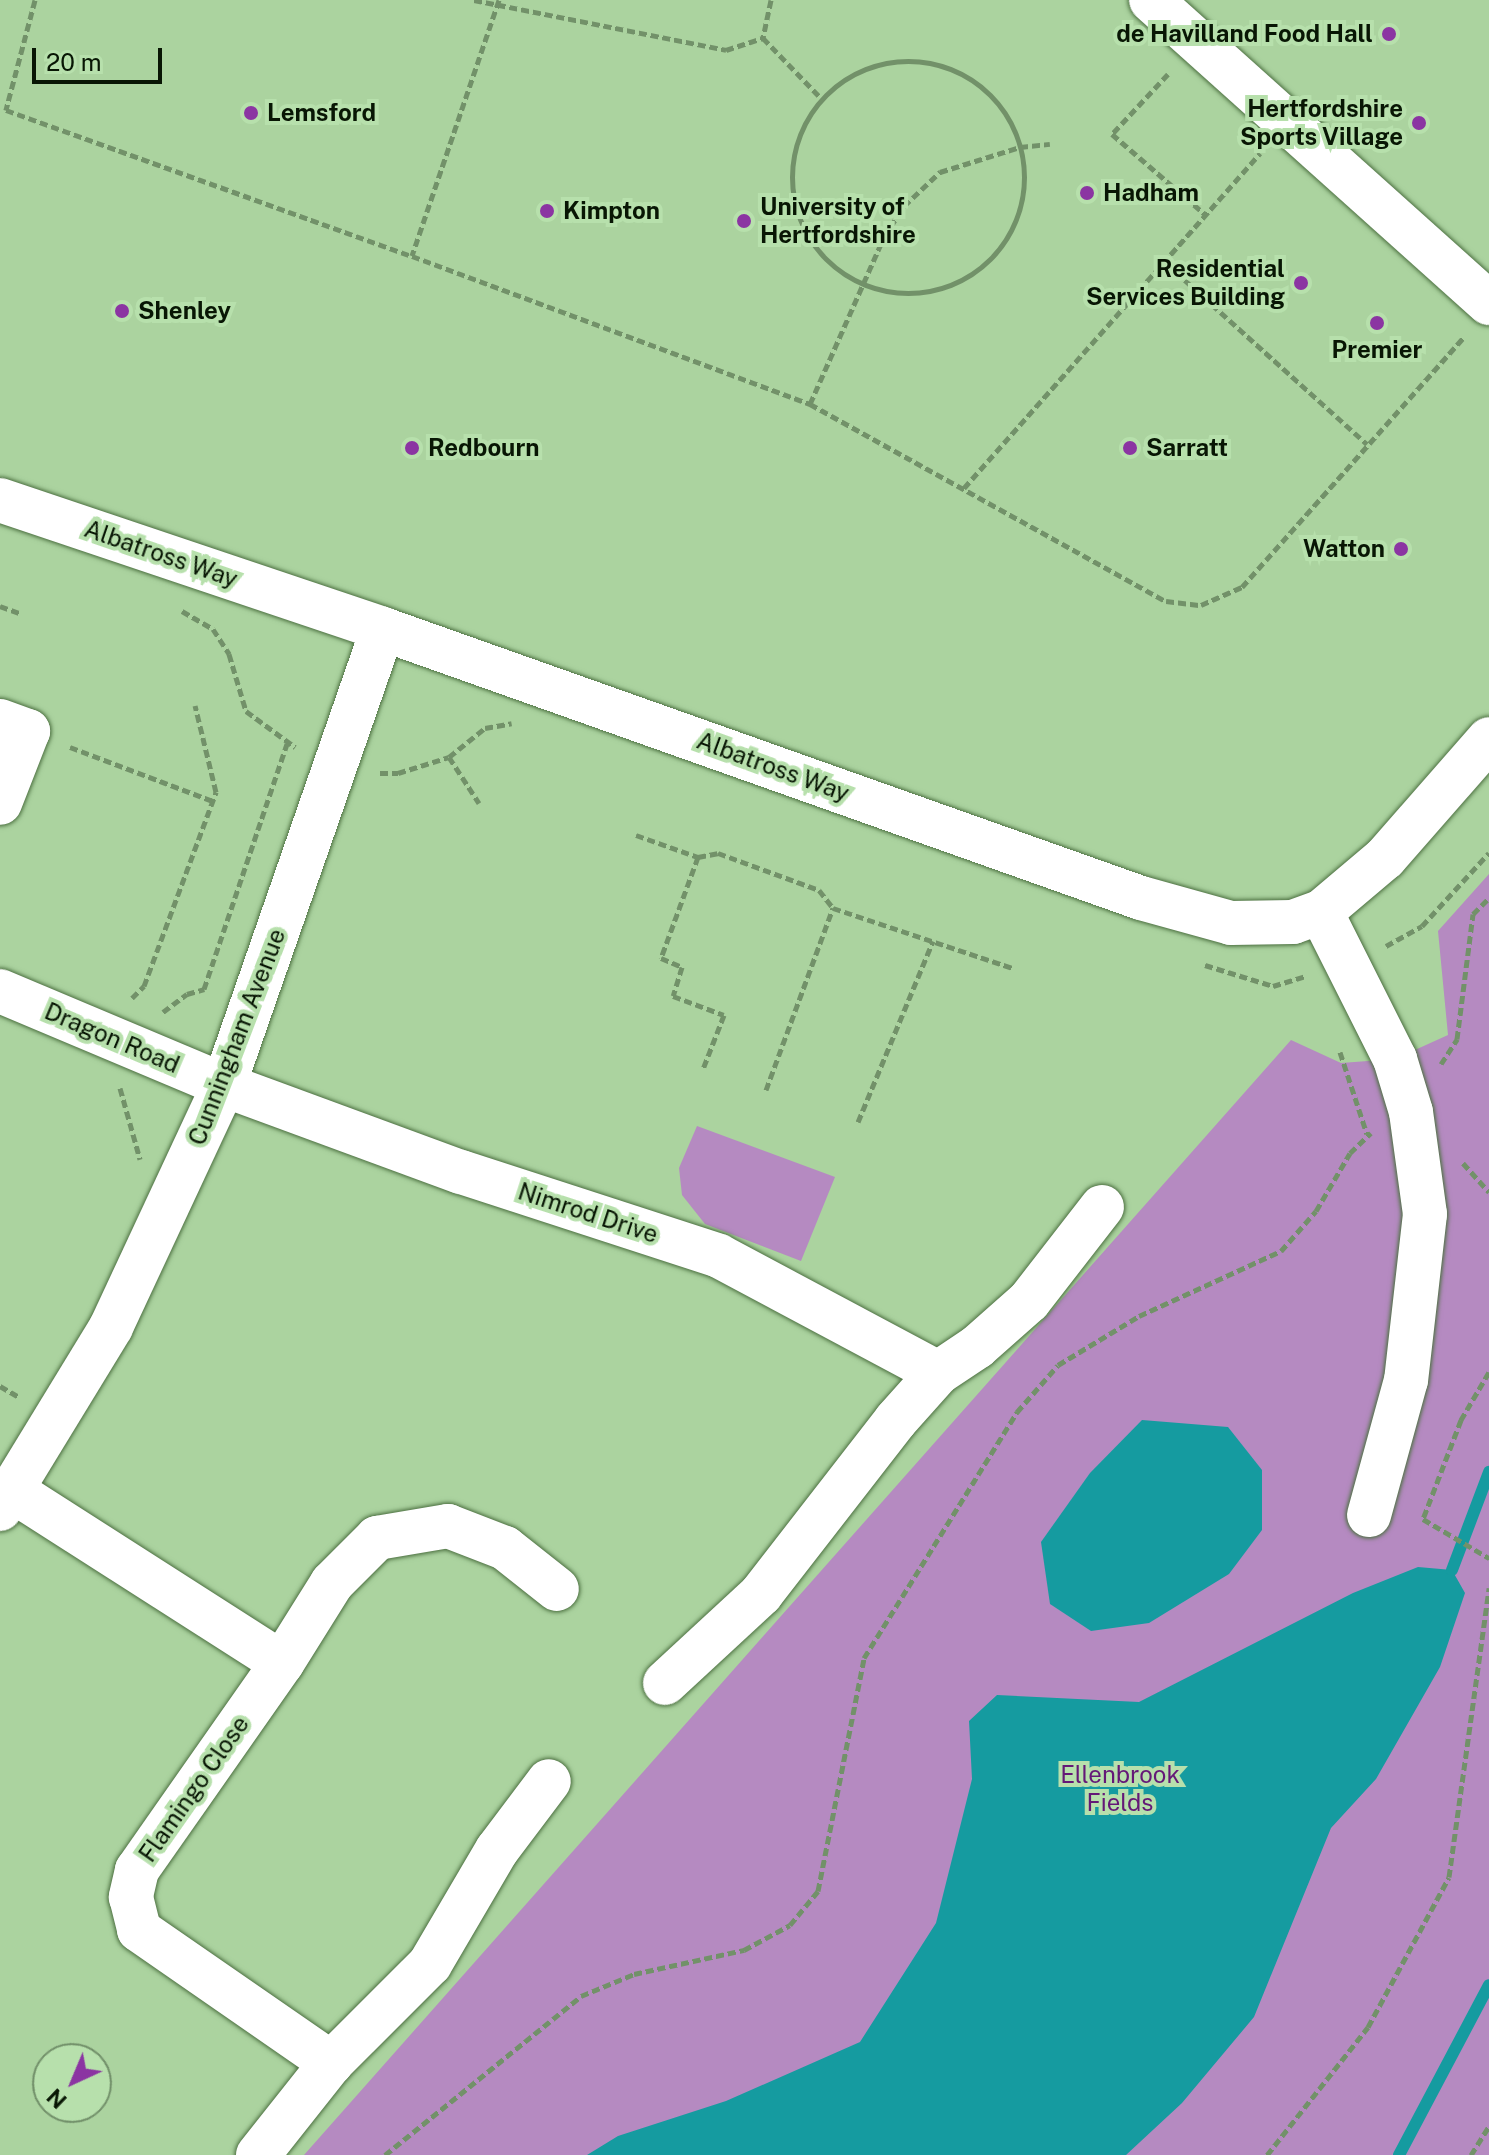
<!DOCTYPE html>
<style>
body{margin:0}
#map{position:relative;width:1489px;height:2155px;overflow:hidden;background:#abd39f;font-family:"Public Sans",sans-serif}
div>[style]{position:absolute}
.green>*{inset:0;background:#b58ac1}
.water>*{inset:0;background:#159ba0}
.stream>*{height:12px;margin:-6px;padding:0 6px;transform-origin:6px;border-radius:6px;background:#159ba0}
.path>*{height:5px;margin-top:-2.5px;transform-origin:0;background:repeating-linear-gradient(90deg,#729169 0 8px,transparent 0 12px)}
.path>.ring{margin:-2.5px;padding:0;box-sizing:content-box;background:none;border:5px solid #729169;border-radius:50%}
.roads{filter:drop-shadow(0 0 2px #4c7041) drop-shadow(0 0 2px #4c7041)}
.minor>*{height:44px;margin:-22px;padding:0 22px;transform-origin:22px;border-radius:22px;background:#fff}
.dots>*{width:22px;height:22px;translate:-50% -50%;box-sizing:border-box;border:4px solid #b7e0ac;border-radius:50%}
span{translate:-50% -50%;white-space:nowrap;text-align:center;line-height:1.15;-webkit-text-stroke:8px #b7e0ac;paint-order:stroke}
.poi-label{font-size:24px;color:#081604;font-weight:700}
.right{translate:-100% -50%;text-align:right}
.left{translate:0 -50%;text-align:left}
.street-label{font-size:24px;color:#081604}
.park-label{font-size:24px;color:#641877}
.north{position:absolute;left:32px;top:2043px;width:80px;height:80px;box-sizing:border-box;background:#b7e0ac;border:2px solid #718f69;border-radius:50%;rotate:224deg;font-size:22px;font-weight:700;line-height:32px;text-align:center;color:#081604}
.north::after{content:'';display:block;margin:auto;width:28px;height:36px;background:#8b35a2;clip-path:polygon(50% 0,100% 100%,50% 72%,0 100%)}
.scale{position:absolute;left:32px;top:48px;width:130px;height:36px;box-sizing:border-box;border:4px solid #081604;border-top:0;padding-left:10px;font-size:24px;line-height:28px;white-space:nowrap;color:#081604;-webkit-text-stroke:6px #b7e0ac;paint-order:stroke}
</style>
<div id="map">
<div class="green">
<div style="clip-path:polygon(1489px 874px,1489px 2155px,304px 2155px,1291px 1040px,1341px 1063px,1395px 1059px,1448px 1035px,1438px 931px)"></div>
<div style="clip-path:polygon(697px 1126px,835px 1177px,801px 1261px,705px 1224px,682px 1195px,679px 1168px)"></div>
</div>
<div class="water">
<div style="clip-path:polygon(1142px 1420px,1228px 1427px,1262px 1470px,1262px 1530px,1229px 1574px,1149px 1623px,1091px 1631px,1050px 1604px,1041px 1542px,1090px 1473px)"></div>
<div style="clip-path:polygon(1418px 1567px,1452px 1570px,1465px 1593px,1440px 1667px,1376px 1779px,1331px 1828px,1254px 2017px,1182px 2103px,1126px 2155px,587px 2155px,618px 2136px,726px 2101px,860px 2042px,936px 1923px,972px 1779px,969px 1721px,997px 1695px,1139px 1702px,1353px 1593px)"></div>
</div>
<div class="stream">
<div style="left:1452px;top:1570px;width:105px;rotate:-69.3deg"></div>
<div style="left:1399px;top:2155px;width:192px;rotate:-62.1deg"></div>
</div>
<div class="path">
<div style="left:35px;top:0;width:114px;rotate:104.8deg"></div>
<div style="left:6px;top:110px;width:431px;rotate:19.8deg"></div>
<div style="left:474px;top:0;width:257px;rotate:11.2deg"></div>
<div style="left:726px;top:50px;width:39px;rotate:-18deg"></div>
<div style="left:499px;top:0;width:270px;rotate:108.8deg"></div>
<div style="left:412px;top:256px;width:425px;rotate:20.4deg"></div>
<div style="left:810px;top:404px;width:407px;rotate:29deg"></div>
<div style="left:1166px;top:601px;width:35px;rotate:7deg"></div>
<div style="left:1201px;top:605px;width:45px;rotate:-23.7deg"></div>
<div style="left:1242px;top:587px;width:334px;rotate:-48.4deg"></div>
<div style="left:771px;top:0;width:39px;rotate:102deg"></div>
<div style="left:763px;top:38px;width:83px;rotate:46deg"></div>
<div class="ring" style="left:792px;top:61px;width:227px;height:227px"></div>
<div style="left:1168px;top:74px;width:82px;rotate:133deg"></div>
<div style="left:1112px;top:134px;width:125px;rotate:40.8deg"></div>
<div style="left:1167px;top:264px;width:269px;rotate:42deg"></div>
<div style="left:810px;top:404px;width:183px;rotate:-66.1deg"></div>
<div style="left:884px;top:237px;width:37px;rotate:-57deg"></div>
<div style="left:904px;top:206px;width:50px;rotate:-43.4deg"></div>
<div style="left:940px;top:172px;width:84px;rotate:-17.4deg"></div>
<div style="left:1020px;top:147px;width:30px;rotate:-6deg"></div>
<div style="left:964px;top:488px;width:447px;rotate:-48.5deg"></div>
<div style="left:0;top:606px;width:23px;rotate:20deg"></div>
<div style="left:182px;top:611px;width:36px;rotate:30deg"></div>
<div style="left:213px;top:629px;width:30px;rotate:57deg"></div>
<div style="left:229px;top:654px;width:59px;rotate:73.4deg"></div>
<div style="left:246px;top:711px;width:61px;rotate:36.3deg"></div>
<div style="left:70px;top:747px;width:153px;rotate:20.7deg"></div>
<div style="left:449px;top:757px;width:55px;rotate:56.9deg"></div>
<div style="left:380px;top:773px;width:18px"></div>
<div style="left:398px;top:773px;width:53px;rotate:-17.4deg"></div>
<div style="left:449px;top:757px;width:46px;rotate:-38.9deg"></div>
<div style="left:485px;top:728px;width:27px;rotate:-10deg"></div>
<div style="left:636px;top:835px;width:66px;rotate:19.5deg"></div>
<div style="left:698px;top:857px;width:20px;rotate:-11deg"></div>
<div style="left:718px;top:853px;width:108px;rotate:20.1deg"></div>
<div style="left:819px;top:890px;width:23px;rotate:52deg"></div>
<div style="left:833px;top:908px;width:189px;rotate:18.5deg"></div>
<div style="left:698px;top:857px;width:108px;rotate:110.1deg"></div>
<div style="left:661px;top:958px;width:23px;rotate:23deg"></div>
<div style="left:682px;top:967px;width:30px;rotate:107deg"></div>
<div style="left:673px;top:996px;width:54px;rotate:20.4deg"></div>
<div style="left:724px;top:1015px;width:58px;rotate:111.3deg"></div>
<div style="left:1386px;top:946px;width:41px;rotate:-29.1deg"></div>
<div style="left:1422px;top:926px;width:99px;rotate:-47.5deg"></div>
<div style="left:1205px;top:965px;width:71px;rotate:17.2deg"></div>
<div style="left:1273px;top:986px;width:34px;rotate:-17deg"></div>
<div style="left:132px;top:998px;width:17px;rotate:-45deg"></div>
<div style="left:144px;top:986px;width:207px;rotate:-69.6deg"></div>
<div style="left:216px;top:792px;width:89px;rotate:-103.6deg"></div>
<div style="left:163px;top:1012px;width:30px;rotate:-37deg"></div>
<div style="left:187px;top:994px;width:18px;rotate:-16deg"></div>
<div style="left:204px;top:989px;width:259px;rotate:-71.3deg"></div>
<div style="left:1340px;top:1052px;width:86px;rotate:71.8deg"></div>
<div style="left:1441px;top:1064px;width:30px;rotate:-57deg"></div>
<div style="left:1457px;top:1039px;width:126px;rotate:-82.7deg"></div>
<div style="left:1473px;top:914px;width:23px;rotate:-45deg"></div>
<div style="left:120px;top:1088px;width:74px;rotate:74.3deg"></div>
<div style="left:766px;top:1090px;width:194px;rotate:-69.8deg"></div>
<div style="left:858px;top:1122px;width:196px;rotate:-67.5deg"></div>
<div style="left:1463px;top:1163px;width:39px;rotate:48deg"></div>
<div style="left:1489px;top:1372px;width:56px;rotate:120.3deg"></div>
<div style="left:1461px;top:1420px;width:106px;rotate:111deg"></div>
<div style="left:1423px;top:1519px;width:77px;rotate:30.6deg"></div>
<div style="left:0;top:1386px;width:22px;rotate:30deg"></div>
<div style="left:385px;top:2155px;width:252px;rotate:-39deg"></div>
<div style="left:581px;top:1996px;width:57px;rotate:-22.5deg"></div>
<div style="left:634px;top:1974px;width:113px;rotate:-12.3deg"></div>
<div style="left:744px;top:1950px;width:52px;rotate:-28.5deg"></div>
<div style="left:790px;top:1925px;width:44px;rotate:-50.5deg"></div>
<div style="left:818px;top:1891px;width:237px;rotate:-78.8deg"></div>
<div style="left:864px;top:1658px;width:290px;rotate:-58.1deg"></div>
<div style="left:1017px;top:1412px;width:62px;rotate:-48.9deg"></div>
<div style="left:1058px;top:1365px;width:95px;rotate:-31.2deg"></div>
<div style="left:1139px;top:1316px;width:156px;rotate:-24.6deg"></div>
<div style="left:1281px;top:1251px;width:53px;rotate:-48.8deg"></div>
<div style="left:1316px;top:1211px;width:67px;rotate:-59.6deg"></div>
<div style="left:1350px;top:1153px;width:29px;rotate:-44deg"></div>
<div style="left:1267px;top:2155px;width:163px;rotate:-51.7deg"></div>
<div style="left:1368px;top:2027px;width:170px;rotate:-61.6deg"></div>
<div style="left:1449px;top:1877px;width:292px;rotate:-82.1deg"></div>
<div style="left:1471px;top:2155px;width:34px;rotate:-58deg"></div>
</div>
<div class="roads">
<div class="minor">
<div style="left:1151px;top:0;width:454px;rotate:41.9deg"></div>
<div style="left:0;top:500px;width:404px;rotate:18.6deg"></div>
<div style="left:383px;top:629px;width:804px;rotate:19.54deg"></div>
<div style="left:1141px;top:898px;width:93px;rotate:15.5deg"></div>
<div style="left:1231px;top:923px;width:62px;rotate:-0.9deg"></div>
<div style="left:1293px;top:922px;width:30px;rotate:-20deg"></div>
<div style="left:1321px;top:912px;width:84px;rotate:-40.2deg"></div>
<div style="left:1385px;top:858px;width:158px;rotate:-48.8deg"></div>
<div style="left:0;top:721px;width:30px;rotate:20deg"></div>
<div style="left:28px;top:731px;width:77px;rotate:111.3deg"></div>
<div style="left:1321px;top:912px;width:165px;rotate:63.3deg"></div>
<div style="left:1395px;top:1059px;width:55px;rotate:73.2deg"></div>
<div style="left:1411px;top:1112px;width:103px;rotate:82.2deg"></div>
<div style="left:1425px;top:1214px;width:167px;rotate:96.5deg"></div>
<div style="left:1406px;top:1380px;width:140px;rotate:105.3deg"></div>
<div style="left:0;top:991px;width:243px;rotate:22.8deg"></div>
<div style="left:224px;top:1085px;width:252px;rotate:20.2deg"></div>
<div style="left:461px;top:1172px;width:271px;rotate:18deg"></div>
<div style="left:719px;top:1256px;width:248px;rotate:28.1deg"></div>
<div style="left:13px;top:1491px;width:319px;rotate:32.6deg"></div>
<div style="left:282px;top:1663px;width:253px;rotate:125deg"></div>
<div style="left:137px;top:1870px;width:28px;rotate:103deg"></div>
<div style="left:131px;top:1897px;width:34px;rotate:76deg"></div>
<div style="left:139px;top:1930px;width:234px;rotate:34.7deg"></div>
<div style="left:0;top:1509px;width:213px;rotate:-58.6deg"></div>
<div style="left:111px;top:1327px;width:267px;rotate:-65deg"></div>
<div style="left:224px;top:1085px;width:483px;rotate:-70.8deg"></div>
<div style="left:282px;top:1663px;width:94px;rotate:-58deg"></div>
<div style="left:332px;top:1583px;width:64px;rotate:-45deg"></div>
<div style="left:377px;top:1538px;width:72px;rotate:-9.6deg"></div>
<div style="left:448px;top:1526px;width:61px;rotate:21.1deg"></div>
<div style="left:505px;top:1548px;width:66px;rotate:38.3deg"></div>
<div style="left:665px;top:1683px;width:131px;rotate:-42.8deg"></div>
<div style="left:761px;top:1594px;width:220px;rotate:-52.2deg"></div>
<div style="left:896px;top:1420px;width:63px;rotate:-48.2deg"></div>
<div style="left:938px;top:1373px;width:47px;rotate:-33.7deg"></div>
<div style="left:977px;top:1347px;width:69px;rotate:-41.5deg"></div>
<div style="left:1029px;top:1301px;width:119px;rotate:-52.2deg"></div>
<div style="left:258px;top:2155px;width:117px;rotate:-51.6deg"></div>
<div style="left:331px;top:2063px;width:140px;rotate:-45deg"></div>
<div style="left:430px;top:1964px;width:132px;rotate:-59.6deg"></div>
<div style="left:497px;top:1850px;width:86px;rotate:-53deg"></div>
</div>
</div>
<div class="dots">
<div style="left:1389px;top:34px;background:#8b35a2"></div>
<div style="left:251px;top:113px;background:#8b35a2"></div>
<div style="left:1419px;top:123px;background:#8b35a2"></div>
<div style="left:1087px;top:193px;background:#8b35a2"></div>
<div style="left:547px;top:211px;background:#8b35a2"></div>
<div style="left:744px;top:221px;background:#8b35a2"></div>
<div style="left:1301px;top:283px;background:#8b35a2"></div>
<div style="left:122px;top:311px;background:#8b35a2"></div>
<div style="left:1377px;top:323px;background:#8b35a2"></div>
<div style="left:412px;top:448px;background:#8b35a2"></div>
<div style="left:1130px;top:448px;background:#8b35a2"></div>
<div style="left:1401px;top:549px;background:#8b35a2"></div>
</div>
<div class="poi-label">
<span class="right" style="left:1373px;top:34px">de Havilland Food Hall</span>
<span class="right" style="left:1403px;top:123px">Hertfordshire<br>Sports Village</span>
<span class="left" style="left:267px;top:113px">Lemsford</span>
<span class="left" style="left:1103px;top:193px">Hadham</span>
<span class="left" style="left:760px;top:221px">University of<br>Hertfordshire</span>
<span class="left" style="left:563px;top:211px">Kimpton</span>
<span class="right" style="left:1285px;top:283px">Residential<br>Services Building</span>
<span class="left" style="left:138px;top:311px">Shenley</span>
<span style="left:1377px;top:350px">Premier</span>
<span class="left" style="left:428px;top:448px">Redbourn</span>
<span class="left" style="left:1146px;top:448px">Sarratt</span>
<span class="right" style="left:1385px;top:549px">Watton</span>
</div>
<div class="street-label">
<span style="left:161px;top:554px;rotate:19deg">Albatross Way</span>
<span style="left:773px;top:767px;rotate:20deg">Albatross Way</span>
<span style="left:237px;top:1037px;rotate:-69deg">Cunningham Avenue</span>
<span style="left:112px;top:1038px;rotate:23deg">Dragon Road</span>
<span style="left:588px;top:1213px;rotate:18deg">Nimrod Drive</span>
<span style="left:194px;top:1789px;rotate:-55deg">Flamingo Close</span>
</div>
<div class="park-label">
<span style="left:1120px;top:1789px">Ellenbrook<br>Fields</span>
</div>
<div class="north">N</div>
<div class="scale">20 m</div>
</div>
